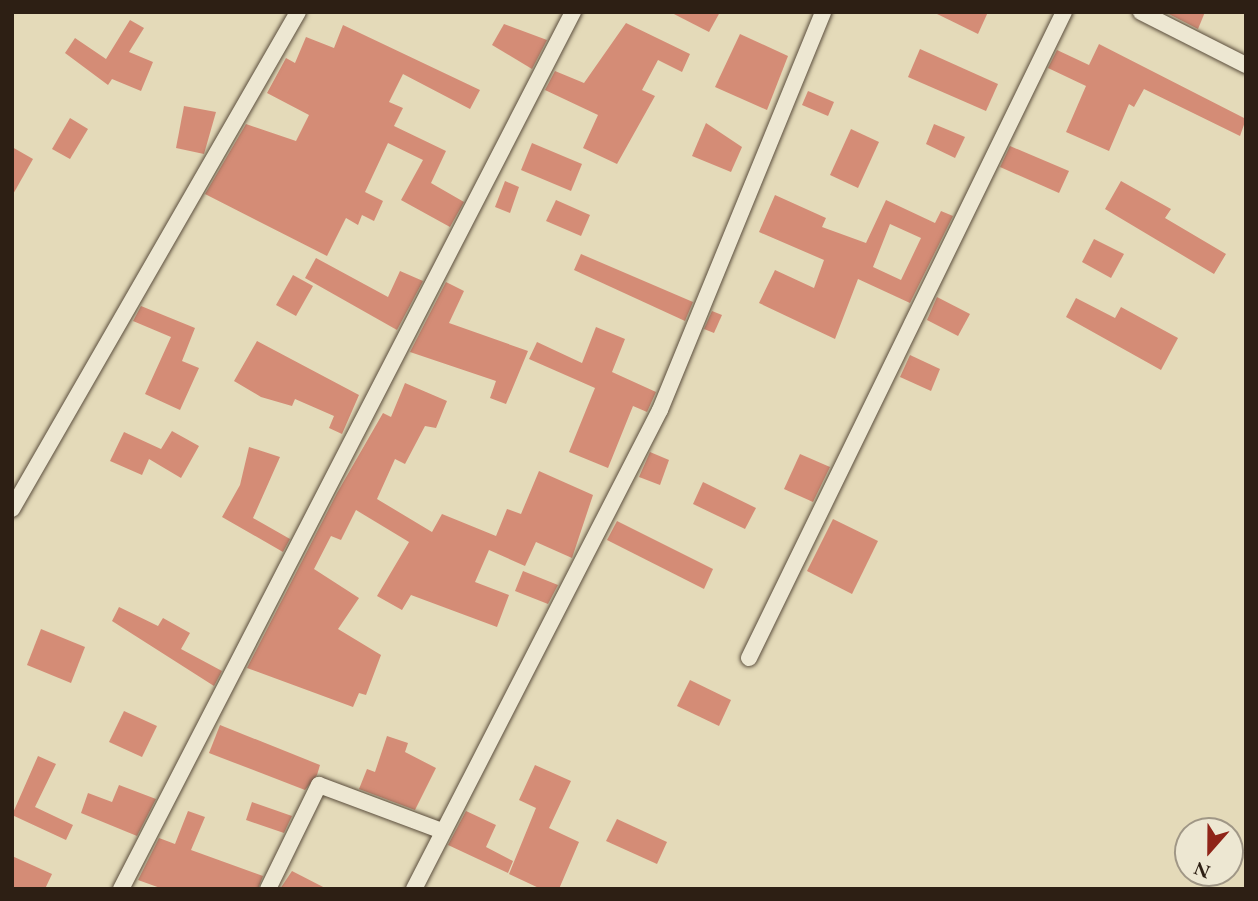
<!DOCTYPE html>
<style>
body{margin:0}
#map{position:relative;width:1258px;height:901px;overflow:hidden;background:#e4dab9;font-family:"EB Garamond",serif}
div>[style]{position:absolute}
.building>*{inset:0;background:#d48c76}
.roads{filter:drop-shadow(0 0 2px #5b4e3d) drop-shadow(0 0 2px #5b4e3d)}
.street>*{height:16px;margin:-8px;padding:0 8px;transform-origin:8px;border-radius:8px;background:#ede7d2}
span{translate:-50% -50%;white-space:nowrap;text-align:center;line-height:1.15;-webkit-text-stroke:6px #ede7d2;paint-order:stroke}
.frame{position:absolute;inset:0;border:14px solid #2d1f14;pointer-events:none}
.north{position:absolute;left:1174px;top:817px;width:70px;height:70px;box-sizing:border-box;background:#ede7d2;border:2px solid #a09786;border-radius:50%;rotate:201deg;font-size:19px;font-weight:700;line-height:28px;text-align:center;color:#2d1f14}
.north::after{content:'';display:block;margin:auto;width:24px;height:32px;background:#8f2418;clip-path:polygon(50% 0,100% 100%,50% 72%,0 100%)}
</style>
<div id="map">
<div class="building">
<div style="clip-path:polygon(670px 12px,720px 12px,709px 32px)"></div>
<div style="clip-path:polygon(933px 12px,988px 12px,978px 34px)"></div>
<div style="clip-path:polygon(1165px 12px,1205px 12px,1198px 29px)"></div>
<div style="clip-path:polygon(130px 20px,144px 28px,129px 52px,153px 62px,141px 91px,112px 79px,108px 85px,65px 53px,75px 38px,106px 59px)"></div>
<div style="clip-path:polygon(626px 23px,690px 54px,682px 72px,658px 60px,642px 90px,655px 96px,617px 164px,583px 148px,598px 115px,545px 90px,555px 71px,584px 83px)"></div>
<div style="clip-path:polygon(504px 24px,547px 40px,532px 69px,492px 45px)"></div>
<div style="clip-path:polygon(343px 25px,480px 90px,470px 109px,403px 74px,389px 102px,403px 108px,394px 126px,446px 151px,431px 183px,464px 202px,450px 227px,401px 200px,423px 160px,388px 143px,365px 192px,383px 201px,374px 221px,362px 215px,358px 225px,346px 218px,327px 256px,205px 194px,246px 124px,296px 141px,309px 115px,267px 93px,286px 58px,295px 63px,306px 37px,334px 48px)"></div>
<div style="clip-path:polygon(740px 34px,788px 56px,767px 110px,715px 87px)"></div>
<div style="clip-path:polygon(1099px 44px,1246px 119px,1240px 136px,1144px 89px,1134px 107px,1129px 104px,1109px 151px,1066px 132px,1086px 86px,1048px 68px,1057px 50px,1089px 65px)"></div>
<div style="clip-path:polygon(920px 49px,998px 84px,986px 111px,908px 77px)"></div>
<div style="clip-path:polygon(808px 91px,834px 102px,828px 116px,802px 105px)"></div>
<div style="clip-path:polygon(184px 106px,216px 112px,204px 154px,176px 148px)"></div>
<div style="clip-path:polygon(70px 118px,88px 129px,70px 159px,52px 149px)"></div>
<div style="clip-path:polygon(706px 123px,742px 147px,731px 172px,692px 156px)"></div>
<div style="clip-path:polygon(934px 124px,965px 137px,955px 158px,926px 144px)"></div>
<div style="clip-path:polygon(851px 129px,879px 142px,858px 188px,830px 175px)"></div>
<div style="clip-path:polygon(532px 143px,582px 164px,571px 191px,521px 170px)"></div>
<div style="clip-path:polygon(1010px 146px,1069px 171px,1059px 193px,1000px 167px)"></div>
<div style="clip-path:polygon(12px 147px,33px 159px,12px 196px)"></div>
<div style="clip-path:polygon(505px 181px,519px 187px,510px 213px,495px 207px)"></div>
<div style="clip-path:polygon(1121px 181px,1171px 209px,1165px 218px,1226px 254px,1214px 274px,1105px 209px)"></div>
<div style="clip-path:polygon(evenodd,775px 195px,826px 218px,822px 227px,866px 243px,886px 200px,935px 223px,941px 211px,953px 216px,910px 303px,858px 279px,835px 339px,759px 303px,775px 270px,814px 288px,824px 260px,759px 232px,775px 195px,890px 224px,921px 238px,901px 280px,873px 267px,890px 224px)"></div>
<div style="clip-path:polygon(556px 200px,590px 215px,581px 236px,546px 221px)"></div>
<div style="clip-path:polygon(1094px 239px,1124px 254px,1111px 278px,1082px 262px)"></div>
<div style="clip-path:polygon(581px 254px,693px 302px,685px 321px,574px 270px)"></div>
<div style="clip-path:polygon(316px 258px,388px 297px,400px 271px,423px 281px,397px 330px,305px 278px)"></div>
<div style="clip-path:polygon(293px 275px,313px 286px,296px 316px,276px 305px)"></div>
<div style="clip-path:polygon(446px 282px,464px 291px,449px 323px,528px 351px,506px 404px,490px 398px,496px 381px,410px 352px)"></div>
<div style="clip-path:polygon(937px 297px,970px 314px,958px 336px,927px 320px)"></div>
<div style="clip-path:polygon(1076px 298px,1115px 318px,1121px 307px,1178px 338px,1161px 370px,1066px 317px)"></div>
<div style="clip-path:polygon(141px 306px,195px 328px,182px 361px,199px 368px,180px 410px,145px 394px,171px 337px,133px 321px)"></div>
<div style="clip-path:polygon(712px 311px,722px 315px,714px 333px,704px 329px)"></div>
<div style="clip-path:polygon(596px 327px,625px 339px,612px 372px,656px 392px,647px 412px,633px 406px,608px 468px,569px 452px,595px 388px,529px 359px,537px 342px,582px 363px)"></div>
<div style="clip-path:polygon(257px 341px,359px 395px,342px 434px,329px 428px,334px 416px,295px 399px,292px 406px,261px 397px,234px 381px)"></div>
<div style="clip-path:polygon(910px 355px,940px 369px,931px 391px,900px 377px)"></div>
<div style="clip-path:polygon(405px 383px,447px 401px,436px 428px,425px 426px,405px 464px,395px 459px,377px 499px,432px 532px,442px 514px,496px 536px,507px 509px,521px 514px,539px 471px,593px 495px,572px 558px,536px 542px,525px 566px,489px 550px,475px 582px,509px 595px,497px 627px,411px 595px,402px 610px,377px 596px,409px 542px,356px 510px,341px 540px,331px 536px,314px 569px,359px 598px,338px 629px,381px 655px,366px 695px,359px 693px,353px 707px,247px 668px,337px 493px,383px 413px,391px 417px)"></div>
<div style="clip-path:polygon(172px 431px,199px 446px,181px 478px,149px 459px,142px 475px,110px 461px,124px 432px,161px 449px)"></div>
<div style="clip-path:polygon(249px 447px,280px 457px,253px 518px,290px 539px,283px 552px,222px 517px,240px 485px)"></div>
<div style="clip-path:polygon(650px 452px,669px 460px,660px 485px,639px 477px)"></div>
<div style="clip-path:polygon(800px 454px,830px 467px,813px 502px,784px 489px)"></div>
<div style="clip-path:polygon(703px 482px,756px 508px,745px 529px,693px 504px)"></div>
<div style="clip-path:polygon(833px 519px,878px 541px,852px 594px,807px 571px)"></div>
<div style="clip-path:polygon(617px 521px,713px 569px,704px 589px,607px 540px)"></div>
<div style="clip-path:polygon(523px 571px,558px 585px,548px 604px,515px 591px)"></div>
<div style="clip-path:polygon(119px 607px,158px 626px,163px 618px,190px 633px,181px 649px,222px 671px,214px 686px,112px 621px)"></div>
<div style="clip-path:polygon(41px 629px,85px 647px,71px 683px,27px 665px)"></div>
<div style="clip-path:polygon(690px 680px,731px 700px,719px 726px,677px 706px)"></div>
<div style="clip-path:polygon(124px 711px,157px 726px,142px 757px,109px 742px)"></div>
<div style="clip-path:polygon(220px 725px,320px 765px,317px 775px,305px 790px,209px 753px)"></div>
<div style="clip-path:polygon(387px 736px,408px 743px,405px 752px,436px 768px,415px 810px,359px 789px,367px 769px,375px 772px)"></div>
<div style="clip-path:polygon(38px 756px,56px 764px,35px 807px,73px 825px,66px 840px,12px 815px)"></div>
<div style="clip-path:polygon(535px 765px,571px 781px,549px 828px,579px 842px,559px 889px,541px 889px,509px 874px,536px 808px,519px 800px)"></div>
<div style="clip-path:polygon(119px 785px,156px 799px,137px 836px,81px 813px,88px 793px,112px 802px)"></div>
<div style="clip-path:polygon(252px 802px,292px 816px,284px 833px,246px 820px)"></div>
<div style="clip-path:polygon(188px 811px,205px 817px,191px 850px,263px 876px,258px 889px,163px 889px,138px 880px,159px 838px,175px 844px)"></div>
<div style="clip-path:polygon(466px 811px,496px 825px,486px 847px,513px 861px,508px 873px,448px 845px)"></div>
<div style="clip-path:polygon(617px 819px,667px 842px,657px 864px,606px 841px)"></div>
<div style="clip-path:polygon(12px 856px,52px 874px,45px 889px,12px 889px)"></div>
<div style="clip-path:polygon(292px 871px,327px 889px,280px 889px)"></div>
</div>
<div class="roads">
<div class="street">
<div style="left:1141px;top:12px;width:118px;rotate:26.8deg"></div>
<div style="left:12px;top:509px;width:573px;rotate:-60.08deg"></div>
<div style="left:749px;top:658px;width:719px;rotate:-64.01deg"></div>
<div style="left:121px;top:889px;width:987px;rotate:-62.73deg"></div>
<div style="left:268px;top:889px;width:116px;rotate:-63.9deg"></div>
<div style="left:319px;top:785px;width:131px;rotate:20.5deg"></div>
<div style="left:414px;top:889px;width:538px;rotate:-62.82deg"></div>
<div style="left:660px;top:410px;width:430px;rotate:-67.7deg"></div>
</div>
</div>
<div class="frame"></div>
<div class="north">N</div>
</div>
